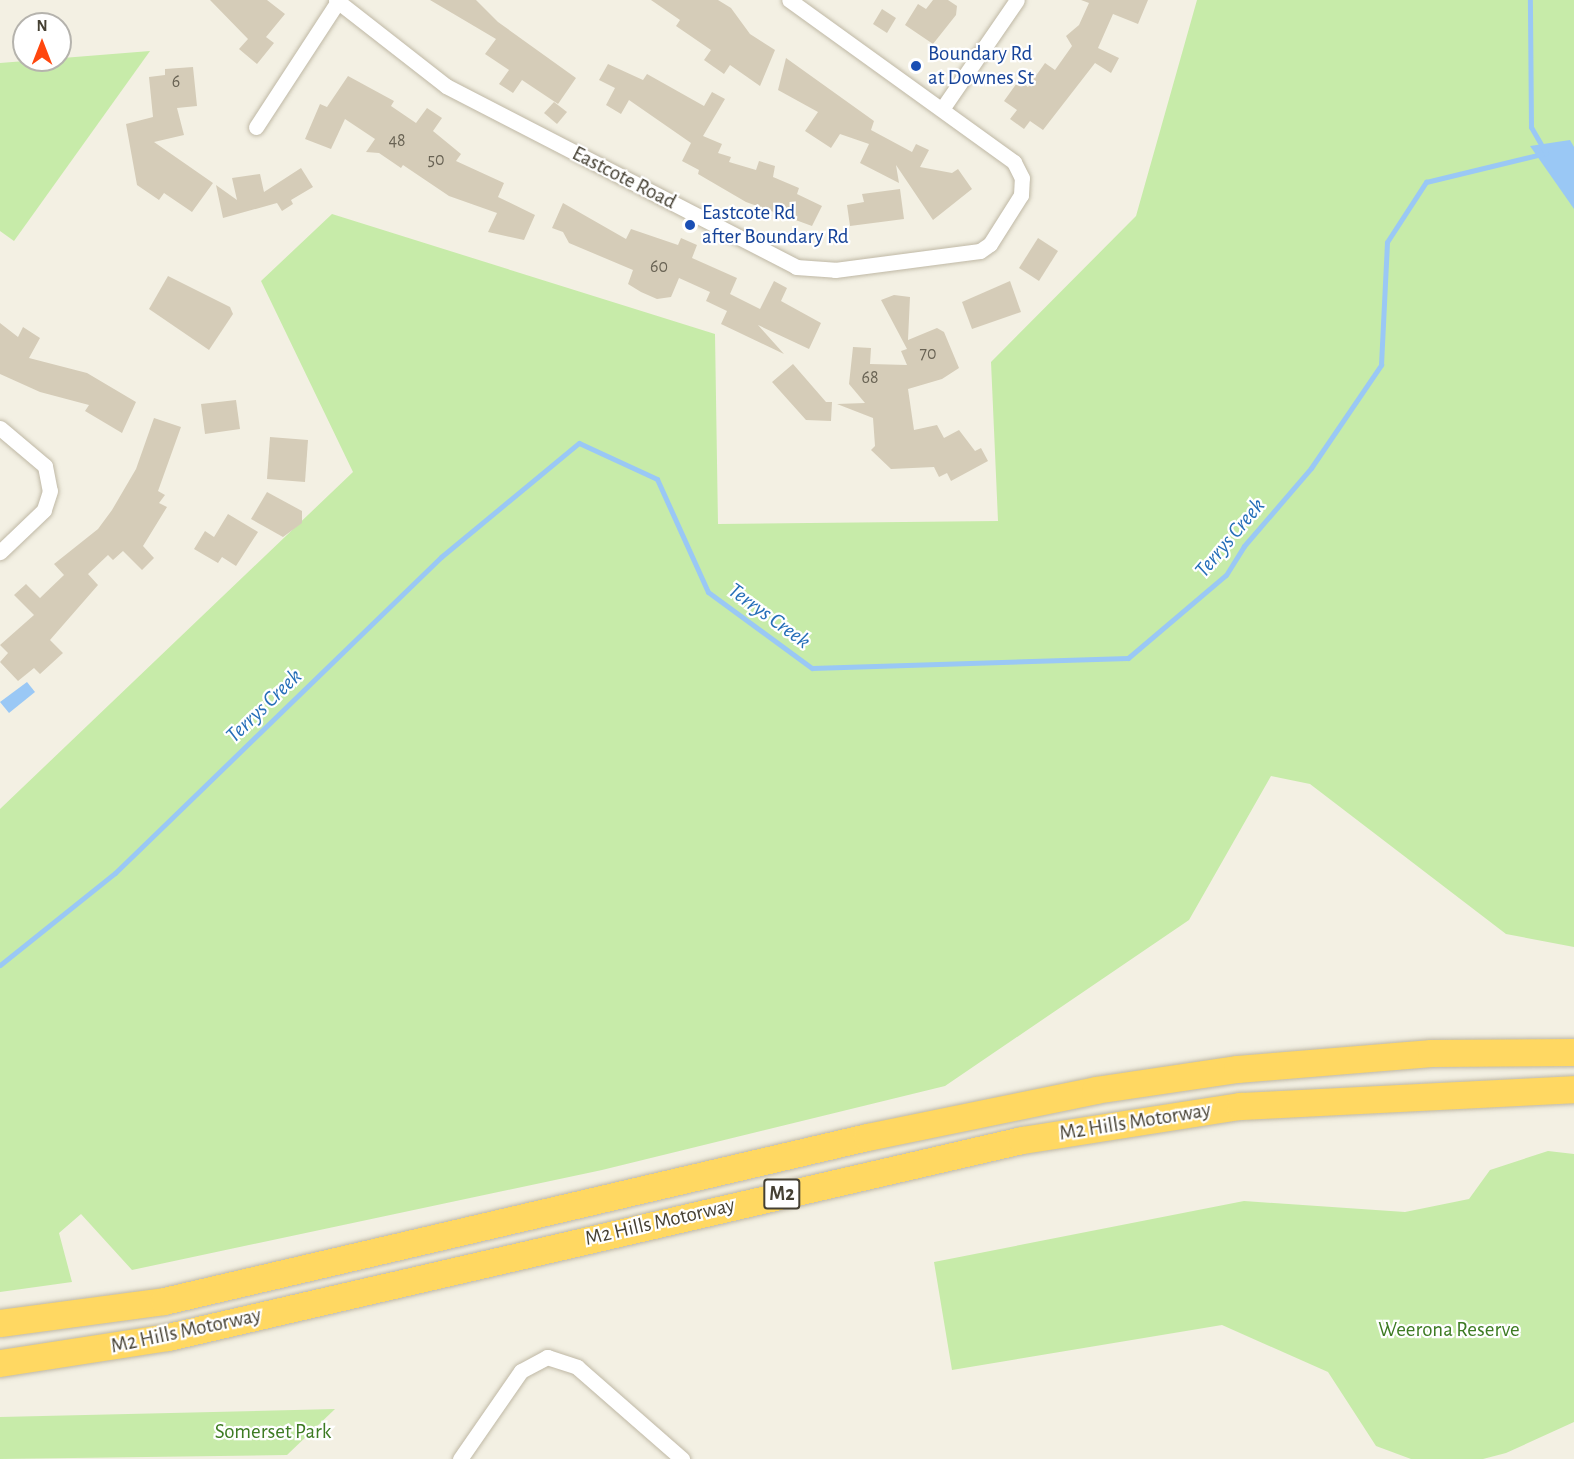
<!DOCTYPE html>
<style>
body{margin:0}
#map{position:relative;width:1574px;height:1459px;overflow:hidden;background:#f3f0e3;font-family:"Alegreya Sans",sans-serif}
div>[style]{position:absolute}
.green>*{inset:0;background:#c7eba9}
.water>*{inset:0;background:#9ac8f5}
.stream>*{height:5px;margin:-2.5px;padding:0 2.5px;transform-origin:2.5px;border-radius:2.5px;background:#9ac8f5}
.building>*{inset:0;background:#d5ccb8}
.roads{filter:drop-shadow(0 0 2px #bfb8a5) drop-shadow(0 0 2px #bfb8a5)}
.street>*{height:15px;margin:-7.5px;padding:0 7.5px;transform-origin:7.5px;border-radius:7.5px;background:#fff}
.highway>*{height:27px;margin:-13.5px;padding:0 13.5px;transform-origin:13.5px;border-radius:13.5px;background:#ffd862}
.dots>*{width:16px;height:16px;translate:-50% -50%;box-sizing:border-box;border:3px solid #fff;border-radius:50%}
span{translate:-50% -50%;white-space:nowrap;text-align:center;line-height:1.15;-webkit-text-stroke:4.5px #fff;paint-order:stroke}
.number-label{font-size:18px;color:#696354}
.number-label span{-webkit-text-stroke-width:0}
.shield-label span{padding:2px 4px;background:#fff;border:2px solid;border-radius:4px;-webkit-text-stroke-width:0}
.shield-label{font-size:20px;color:#454033;font-weight:700}
.transit-label{font-size:21px;color:#164399}
.left{translate:0 -50%;text-align:left}
.street-label{font-size:21px;color:#454033}
.park-label{font-size:21px;color:#3d7b23}
.water-label{font-size:22px;color:#256eb8;font-style:italic}
.north{position:absolute;left:12px;top:12px;width:60px;height:60px;box-sizing:border-box;background:#fff;border:2px solid #b5b3ad;border-radius:50%;rotate:0deg;font-size:16px;font-weight:700;line-height:24px;text-align:center;color:#454033}
.north::after{content:'';display:block;margin:auto;width:21px;height:27px;background:#ff470e;clip-path:polygon(50% 0,100% 100%,50% 72%,0 100%)}
</style>
<div id="map">
<div class="green">
<div style="clip-path:polygon(1197px 0,1574px 0,1574px 947px,1506px 934px,1310px 784px,1271px 776px,1189px 920px,945px 1086px,602px 1170px,132px 1270px,81px 1214px,59px 1233px,72px 1282px,0 1292px,0 809px,353px 472px,261px 281px,332px 214px,715px 334px,718px 524px,998px 521px,991px 362px,1136px 216px)"></div>
<div style="clip-path:polygon(150px 51px,14px 241px,0 231px,0 63px)"></div>
<div style="clip-path:polygon(1548px 1151px,1574px 1154px,1574px 1422px,1506px 1453px,1483px 1459px,1411px 1459px,1376px 1446px,1328px 1372px,1222px 1325px,952px 1370px,934px 1262px,1244px 1201px,1405px 1212px,1469px 1199px,1490px 1170px)"></div>
<div style="clip-path:polygon(335px 1409px,287px 1455px,0 1459px,0 1417px)"></div>
</div>
<div class="water">
<div style="clip-path:polygon(1570px 140px,1574px 147px,1574px 209px,1530px 146px)"></div>
<div style="clip-path:polygon(27px 682px,35px 692px,9px 713px,0 702px)"></div>
</div>
<div class="stream">
<div style="left:0;top:965px;width:147px;rotate:-38.7deg"></div>
<div style="left:115px;top:873px;width:454px;rotate:-44.1deg"></div>
<div style="left:441px;top:557px;width:179px;rotate:-39.6deg"></div>
<div style="left:579px;top:443px;width:86px;rotate:24.8deg"></div>
<div style="left:657px;top:479px;width:124px;rotate:65.7deg"></div>
<div style="left:708px;top:592px;width:129px;rotate:36.2deg"></div>
<div style="left:812px;top:668px;width:316px;rotate:-1.8deg"></div>
<div style="left:1128px;top:658px;width:128px;rotate:-40.3deg"></div>
<div style="left:1226px;top:575px;width:34px;rotate:-58deg"></div>
<div style="left:1244px;top:546px;width:103px;rotate:-49.3deg"></div>
<div style="left:1311px;top:468px;width:125px;rotate:-55.8deg"></div>
<div style="left:1381px;top:365px;width:123px;rotate:-87.2deg"></div>
<div style="left:1387px;top:242px;width:72px;rotate:-57deg"></div>
<div style="left:1426px;top:182px;width:123px;rotate:-13.6deg"></div>
<div style="left:1546px;top:153px;width:30px;rotate:-120deg"></div>
<div style="left:1531px;top:127px;width:127px;rotate:-90.5deg"></div>
</div>
<div class="building">
<div style="clip-path:polygon(210px 0,267px 0,285px 14px,266px 37px,274px 43px,257px 64px,239px 49px,248px 39px)"></div>
<div style="clip-path:polygon(430px 0,476px 0,498px 22px,576px 78px,558px 104px,522px 80px,513px 93px,499px 84px,509px 70px,485px 54px,496px 39px)"></div>
<div style="clip-path:polygon(651px 0,718px 0,731px 8px,750px 34px,775px 50px,760px 86px,730px 65px,724px 74px,704px 60px,711px 50px,676px 26px,680px 20px)"></div>
<div style="clip-path:polygon(933px 0,948px 0,957px 6px,956px 15px,933px 44px,905px 25px,918px 4px,926px 9px)"></div>
<div style="clip-path:polygon(1081px 0,1148px 0,1138px 24px,1113px 14px,1098px 48px,1119px 58px,1111px 73px,1095px 63px,1043px 130px,1030px 121px,1024px 129px,1010px 119px,1017px 110px,1004px 101px,1019px 80px,1028px 87px,1045px 63px,1055px 70px,1072px 46px,1066px 36px,1079px 25px,1089px 3px)"></div>
<div style="clip-path:polygon(882px 9px,896px 18px,887px 33px,873px 24px)"></div>
<div style="clip-path:polygon(786px 58px,874px 121px,871px 130px,912px 152px,916px 144px,929px 150px,920px 167px,952px 173px,958px 169px,972px 189px,933px 220px,896px 165px,899px 183px,860px 163px,869px 144px,840px 134px,831px 148px,805px 131px,818px 112px,778px 90px)"></div>
<div style="clip-path:polygon(608px 64px,643px 80px,647px 74px,704px 106px,712px 92px,725px 99px,703px 136px,722px 144px,718px 153px,731px 157px,729px 162px,756px 170px,759px 161px,775px 166px,773px 177px,799px 188px,797px 194px,822px 206px,812px 226px,746px 202px,698px 174px,699px 170px,682px 161px,691px 143px,629px 100px,621px 114px,606px 105px,615px 88px,599px 80px)"></div>
<div style="clip-path:polygon(193px 67px,197px 106px,177px 108px,184px 135px,154px 142px,213px 183px,192px 212px,164px 193px,159px 200px,137px 185px,126px 124px,153px 117px,149px 77px,165px 75px,165px 69px)"></div>
<div style="clip-path:polygon(348px 76px,394px 101px,391px 106px,416px 123px,427px 108px,442px 118px,433px 131px,461px 154px,456px 161px,504px 183px,498px 197px,535px 215px,524px 240px,488px 232px,497px 213px,449px 196px,403px 165px,401px 168px,379px 153px,366px 152px,375px 139px,345px 119px,331px 149px,305px 139px,320px 104px,327px 107px)"></div>
<div style="clip-path:polygon(554px 102px,567px 112px,557px 124px,544px 113px)"></div>
<div style="clip-path:polygon(301px 168px,313px 187px,291px 200px,293px 204px,282px 211px,277px 203px,223px 218px,216px 185px,237px 200px,232px 178px,260px 174px,264px 192px)"></div>
<div style="clip-path:polygon(900px 189px,904px 219px,850px 226px,847px 205px,864px 202px,862px 194px)"></div>
<div style="clip-path:polygon(563px 203px,626px 239px,631px 229px,678px 245px,681px 238px,697px 245px,692px 258px,737px 278px,730px 294px,760px 309px,774px 281px,787px 288px,781px 301px,821px 323px,809px 349px,758px 325px,784px 354px,721px 324px,727px 311px,706px 301px,710px 292px,679px 278px,671px 297px,657px 299px,641px 292px,628px 284px,633px 270px,569px 243px,563px 232px,552px 228px)"></div>
<div style="clip-path:polygon(1038px 238px,1058px 251px,1039px 281px,1019px 268px)"></div>
<div style="clip-path:polygon(168px 276px,230px 307px,233px 314px,209px 350px,149px 309px)"></div>
<div style="clip-path:polygon(1010px 281px,1021px 312px,972px 329px,962px 302px)"></div>
<div style="clip-path:polygon(894px 295px,910px 297px,908px 340px,937px 328px,944px 332px,959px 368px,942px 379px,908px 389px,914px 430px,937px 425px,944px 438px,959px 430px,975px 451px,981px 448px,988px 461px,951px 481px,947px 473px,939px 477px,934px 467px,891px 469px,871px 450px,875px 446px,873px 418px,837px 404px,865px 403px,849px 384px,853px 347px,871px 348px,870px 364px,907px 365px,901px 351px,907px 349px,881px 300px)"></div>
<div style="clip-path:polygon(0 323px,18px 337px,23px 327px,40px 338px,29px 358px,87px 373px,136px 402px,122px 433px,85px 411px,89px 405px,40px 392px,0 374px)"></div>
<div style="clip-path:polygon(793px 364px,826px 402px,832px 402px,831px 421px,806px 420px,772px 382px)"></div>
<div style="clip-path:polygon(236px 400px,240px 429px,205px 434px,201px 404px)"></div>
<div style="clip-path:polygon(154px 418px,181px 427px,158px 491px,165px 495px,159px 503px,167px 507px,143px 546px,154px 558px,142px 570px,123px 551px,113px 560px,108px 555px,88px 574px,98px 585px,50px 640px,63px 653px,40px 674px,34px 668px,18px 681px,0 662px,8px 653px,0 645px,34px 615px,14px 595px,26px 584px,40px 598px,64px 575px,54px 564px,98px 529px,112px 510px,136px 469px)"></div>
<div style="clip-path:polygon(270px 437px,308px 440px,305px 482px,267px 479px)"></div>
<div style="clip-path:polygon(267px 492px,302px 511px,302px 523px,283px 537px,251px 519px)"></div>
<div style="clip-path:polygon(228px 514px,258px 532px,236px 566px,222px 557px,218px 563px,194px 549px,205px 531px,214px 537px)"></div>
</div>
<div class="roads">
<div class="street">
<div style="left:336px;top:0;width:140px;rotate:38deg"></div>
<div style="left:446px;top:86px;width:394px;rotate:27.3deg"></div>
<div style="left:796px;top:267px;width:39px;rotate:4deg"></div>
<div style="left:835px;top:270px;width:146px;rotate:-7.5deg"></div>
<div style="left:980px;top:251px;width:12px;rotate:-35deg"></div>
<div style="left:990px;top:244px;width:58px;rotate:-57.7deg"></div>
<div style="left:1021px;top:195px;width:17px;rotate:-87deg"></div>
<div style="left:1022px;top:178px;width:18px;rotate:-117deg"></div>
<div style="left:1014px;top:162px;width:277px;rotate:-144.2deg"></div>
<div style="left:942px;top:109px;width:132px;rotate:-55.5deg"></div>
<div style="left:256px;top:127px;width:150px;rotate:-56.9deg"></div>
<div style="left:0;top:428px;width:59px;rotate:40.2deg"></div>
<div style="left:45px;top:466px;width:25px;rotate:79deg"></div>
<div style="left:50px;top:491px;width:20px;rotate:108deg"></div>
<div style="left:44px;top:510px;width:61px;rotate:136.3deg"></div>
<div style="left:460px;top:1459px;width:107px;rotate:-55.3deg"></div>
<div style="left:521px;top:1371px;width:30px;rotate:-28deg"></div>
<div style="left:547px;top:1357px;width:32px;rotate:18deg"></div>
<div style="left:577px;top:1367px;width:140px;rotate:41.2deg"></div>
</div>
<div class="highway">
<div style="left:0;top:1323px;width:165px;rotate:-7.6deg"></div>
<div style="left:164px;top:1301px;width:722px;rotate:-13.13deg"></div>
<div style="left:867px;top:1137px;width:233px;rotate:-11.6deg"></div>
<div style="left:1095px;top:1090px;width:144px;rotate:-8.4deg"></div>
<div style="left:1237px;top:1069px;width:195px;rotate:-4.7deg"></div>
<div style="left:1431px;top:1053px;width:143px;rotate:-0.4deg"></div>
<div style="left:0;top:1363px;width:170px;rotate:-8.8deg"></div>
<div style="left:168px;top:1337px;width:876px;rotate:-12.99deg"></div>
<div style="left:1022px;top:1140px;width:221px;rotate:-8.9deg"></div>
<div style="left:1240px;top:1106px;width:334px;rotate:-2.9deg"></div>
</div>
</div>
<div class="dots">
<div style="left:916px;top:66px;background:#1a4fb4"></div>
<div style="left:690px;top:225px;background:#1a4fb4"></div>
</div>
<div class="number-label">
<span style="left:176px;top:82px">6</span>
<span style="left:397px;top:141px">48</span>
<span style="left:436px;top:160px">50</span>
<span style="left:659px;top:267px">60</span>
<span style="left:928px;top:354px">70</span>
<span style="left:870px;top:378px">68</span>
</div>
<div class="shield-label">
<span style="left:782px;top:1194px">M2</span>
</div>
<div class="transit-label">
<span class="left" style="left:928px;top:66px">Boundary Rd<br>at Downes St</span>
<span class="left" style="left:702px;top:225px">Eastcote Rd<br>after Boundary Rd</span>
</div>
<div class="street-label">
<span style="left:624px;top:178px;rotate:27deg">Eastcote Road</span>
<span style="left:1135px;top:1122px;rotate:-9deg">M2 Hills Motorway</span>
<span style="left:660px;top:1222px;rotate:-13deg">M2 Hills Motorway</span>
<span style="left:186px;top:1331px;rotate:-12deg">M2 Hills Motorway</span>
</div>
<div class="park-label">
<span style="left:1449px;top:1330px">Weerona Reserve</span>
<span style="left:273px;top:1432px">Somerset Park</span>
</div>
<div class="water-label">
<span style="left:1230px;top:538px;rotate:-50deg">Terrys Creek</span>
<span style="left:769px;top:616px;rotate:36deg">Terrys Creek</span>
<span style="left:264px;top:706px;rotate:-44deg">Terrys Creek</span>
</div>
<div class="north">N</div>
</div>
